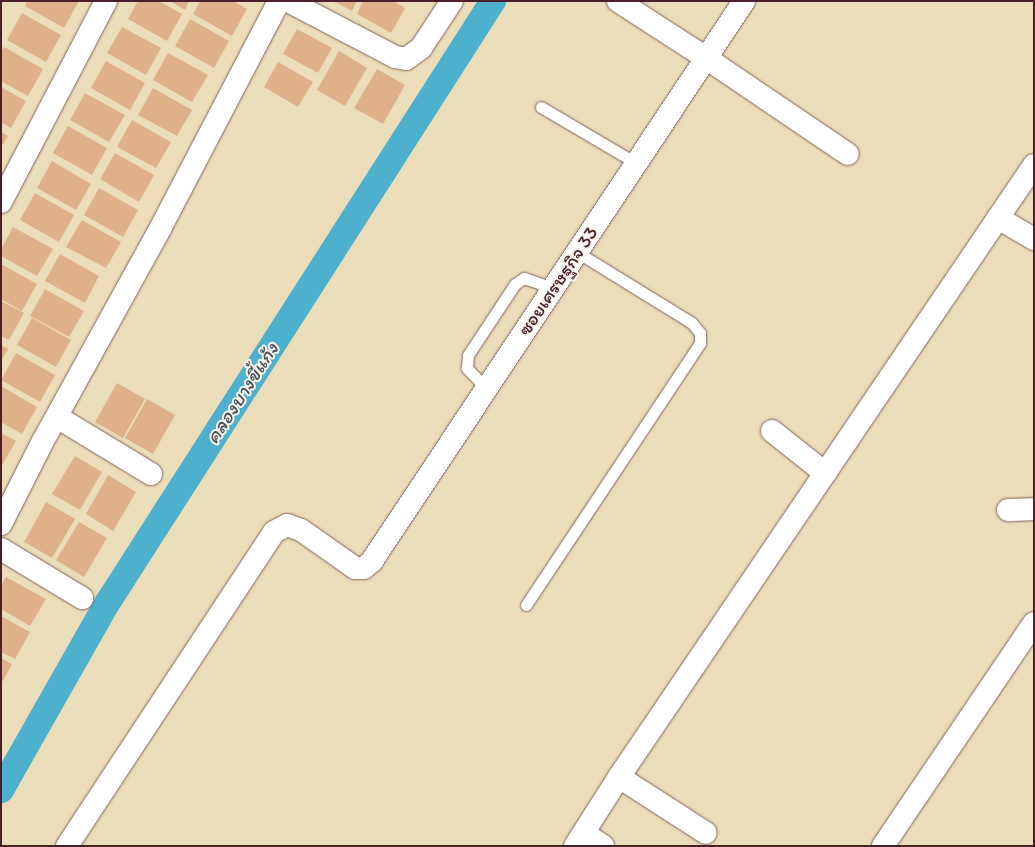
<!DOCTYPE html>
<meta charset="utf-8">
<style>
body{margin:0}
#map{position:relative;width:1035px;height:847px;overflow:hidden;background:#ebddb9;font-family:Itim,"Playpen Sans Thai",sans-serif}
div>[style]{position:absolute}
.canal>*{height:26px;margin:-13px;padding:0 13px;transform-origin:13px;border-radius:13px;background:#4db0cc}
.building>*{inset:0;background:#dfb18a}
.roads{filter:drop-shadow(0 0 1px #82625d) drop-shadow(0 0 1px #82625d)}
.lane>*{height:11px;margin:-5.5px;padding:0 5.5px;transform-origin:5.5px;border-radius:5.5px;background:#fff}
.street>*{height:22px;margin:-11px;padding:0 11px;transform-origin:11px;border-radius:11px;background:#fff}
span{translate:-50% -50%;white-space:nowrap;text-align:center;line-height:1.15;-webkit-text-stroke:4px #f7f3e8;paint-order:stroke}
.street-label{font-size:19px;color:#4a1f2b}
.water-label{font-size:20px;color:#4b5263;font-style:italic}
.frame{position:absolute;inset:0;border:2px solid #4a1f2b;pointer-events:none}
</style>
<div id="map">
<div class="canal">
<div style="left:1px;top:790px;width:216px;rotate:-60.4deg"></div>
<div style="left:108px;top:602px;width:714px;rotate:-57.36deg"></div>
</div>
<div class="building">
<div style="clip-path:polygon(27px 1px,79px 1px,64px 28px,25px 6px)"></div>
<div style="clip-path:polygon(138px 1px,159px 1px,182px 14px,167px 41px,128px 19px)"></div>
<div style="clip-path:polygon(170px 1px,189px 1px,185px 10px)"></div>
<div style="clip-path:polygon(200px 1px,233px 1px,247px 9px,232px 36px,193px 14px)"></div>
<div style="clip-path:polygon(333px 1px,357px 1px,352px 11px)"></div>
<div style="clip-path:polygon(363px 1px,393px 1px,405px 8px,391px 33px,357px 14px)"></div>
<div style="clip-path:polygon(22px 13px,61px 35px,46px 62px,7px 40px)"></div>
<div style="clip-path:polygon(190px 19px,229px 41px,214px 68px,175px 46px)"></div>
<div style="clip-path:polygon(122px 27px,161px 48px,146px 75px,107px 53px)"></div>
<div style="clip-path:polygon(297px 29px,332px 48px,318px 73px,283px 54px)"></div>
<div style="clip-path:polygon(4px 47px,43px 69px,28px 96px,1px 81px,1px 51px)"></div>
<div style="clip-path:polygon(339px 51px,367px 68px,345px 106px,317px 90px)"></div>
<div style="clip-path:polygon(168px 53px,208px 75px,192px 102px,153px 80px)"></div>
<div style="clip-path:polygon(106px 61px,145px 83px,130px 110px,91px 88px)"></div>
<div style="clip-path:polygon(278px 62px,313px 82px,298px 107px,264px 87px)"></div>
<div style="clip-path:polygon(377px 69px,405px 85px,383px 124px,354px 108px)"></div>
<div style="clip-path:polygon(1px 87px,26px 101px,11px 128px,1px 122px)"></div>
<div style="clip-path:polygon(153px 88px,192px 110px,177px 136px,138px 115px)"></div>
<div style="clip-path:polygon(85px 93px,125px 115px,109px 142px,70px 120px)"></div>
<div style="clip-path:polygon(132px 120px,171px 142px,156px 168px,117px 147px)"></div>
<div style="clip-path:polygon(68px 126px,107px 148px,92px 175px,53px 153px)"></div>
<div style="clip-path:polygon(1px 132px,8px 136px,1px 147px)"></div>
<div style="clip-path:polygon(115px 153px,154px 175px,139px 202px,100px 179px)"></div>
<div style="clip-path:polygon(52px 161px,91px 184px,76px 210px,37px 188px)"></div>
<div style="clip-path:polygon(99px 188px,138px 210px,123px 237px,84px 215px)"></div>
<div style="clip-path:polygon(35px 193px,74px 215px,59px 242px,20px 220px)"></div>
<div style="clip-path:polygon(82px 220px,121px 242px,106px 268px,66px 247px)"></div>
<div style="clip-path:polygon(13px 227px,53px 249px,37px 276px,1px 256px,1px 249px)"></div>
<div style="clip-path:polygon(60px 254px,99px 276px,85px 303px,45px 281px)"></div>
<div style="clip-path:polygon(1px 264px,37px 284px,22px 311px,1px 299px)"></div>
<div style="clip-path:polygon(45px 289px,84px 311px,69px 337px,30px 316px)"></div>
<div style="clip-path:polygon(1px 301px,24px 313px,9px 340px,1px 336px)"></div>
<div style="clip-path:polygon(32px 318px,71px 340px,56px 367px,17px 345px)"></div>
<div style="clip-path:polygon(1px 345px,8px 349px,1px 361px)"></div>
<div style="clip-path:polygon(16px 353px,55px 375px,40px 402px,1px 380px)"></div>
<div style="clip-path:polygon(117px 383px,145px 399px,123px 438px,95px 422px)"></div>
<div style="clip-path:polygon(1px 386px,37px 407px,22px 434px,1px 422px)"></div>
<div style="clip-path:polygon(147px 399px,175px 415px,153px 454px,125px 438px)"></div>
<div style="clip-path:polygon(1px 433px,16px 441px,1px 467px)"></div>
<div style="clip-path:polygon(75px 456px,102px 472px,80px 510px,52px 494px)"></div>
<div style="clip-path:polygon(108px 475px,136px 492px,113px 531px,86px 514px)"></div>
<div style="clip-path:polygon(46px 502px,75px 519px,52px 558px,24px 542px)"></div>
<div style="clip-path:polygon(79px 522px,107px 538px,84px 577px,56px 560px)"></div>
<div style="clip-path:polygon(6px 577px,46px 599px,30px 626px,1px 609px,1px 586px)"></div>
<div style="clip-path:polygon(1px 616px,30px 632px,15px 659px,1px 652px)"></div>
<div style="clip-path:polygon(1px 658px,12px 664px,1px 684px)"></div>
</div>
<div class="roads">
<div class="lane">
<div style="left:541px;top:107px;width:110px;rotate:30.5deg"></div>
<div style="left:486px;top:388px;width:28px;rotate:-134deg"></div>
<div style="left:467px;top:368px;width:13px;rotate:-86deg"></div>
<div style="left:468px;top:355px;width:85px;rotate:-56.5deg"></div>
<div style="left:515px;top:284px;width:11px;rotate:-34deg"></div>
<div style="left:524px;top:278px;width:31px;rotate:19deg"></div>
<div style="left:526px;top:605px;width:315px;rotate:-56.4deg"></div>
<div style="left:700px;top:343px;width:10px;rotate:-90deg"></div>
<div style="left:700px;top:333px;width:13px;rotate:-129deg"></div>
<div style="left:692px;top:323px;width:135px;rotate:-148.3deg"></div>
</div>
<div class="street">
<div style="left:288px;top:1px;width:121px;rotate:27.6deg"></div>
<div style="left:395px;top:57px;width:11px;rotate:10deg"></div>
<div style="left:406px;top:59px;width:19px;rotate:-36deg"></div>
<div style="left:421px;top:48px;width:56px;rotate:-56.6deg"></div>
<div style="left:618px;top:1px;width:105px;rotate:32.9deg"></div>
<div style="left:706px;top:58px;width:171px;rotate:34.1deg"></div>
<div style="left:1px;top:202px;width:227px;rotate:-62.4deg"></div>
<div style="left:998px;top:218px;width:42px;rotate:30.3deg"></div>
<div style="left:57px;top:417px;width:110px;rotate:31.2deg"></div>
<div style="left:772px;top:431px;width:68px;rotate:38.4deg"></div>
<div style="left:1008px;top:510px;width:26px;rotate:-2deg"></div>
<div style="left:1px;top:524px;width:93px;rotate:-63.2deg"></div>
<div style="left:43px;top:441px;width:244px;rotate:-61.1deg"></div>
<div style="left:161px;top:227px;width:255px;rotate:-62.4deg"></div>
<div style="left:1px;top:549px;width:95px;rotate:31.2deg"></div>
<div style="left:619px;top:777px;width:103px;rotate:32.8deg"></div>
<div style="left:584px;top:833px;width:23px;rotate:34deg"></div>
<div style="left:67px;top:846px;width:376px;rotate:-56.6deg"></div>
<div style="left:274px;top:532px;width:15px;rotate:-28deg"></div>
<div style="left:287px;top:525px;width:15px;rotate:20deg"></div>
<div style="left:301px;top:530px;width:66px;rotate:35.1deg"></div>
<div style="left:355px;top:568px;width:9px"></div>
<div style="left:364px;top:568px;width:11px;rotate:-41deg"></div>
<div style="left:372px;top:561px;width:672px;rotate:-56.4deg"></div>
<div style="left:575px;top:846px;width:82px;rotate:-57.5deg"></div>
<div style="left:619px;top:777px;width:739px;rotate:-55.86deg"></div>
<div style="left:883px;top:846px;width:269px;rotate:-55.9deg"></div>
</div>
</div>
<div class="street-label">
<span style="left:558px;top:281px;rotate:-56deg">ซอยเศรษฐกิจ 33</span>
</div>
<div class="water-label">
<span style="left:242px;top:393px;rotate:-57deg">คลองบางขี้แก้ง</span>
</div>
<div class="frame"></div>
</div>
